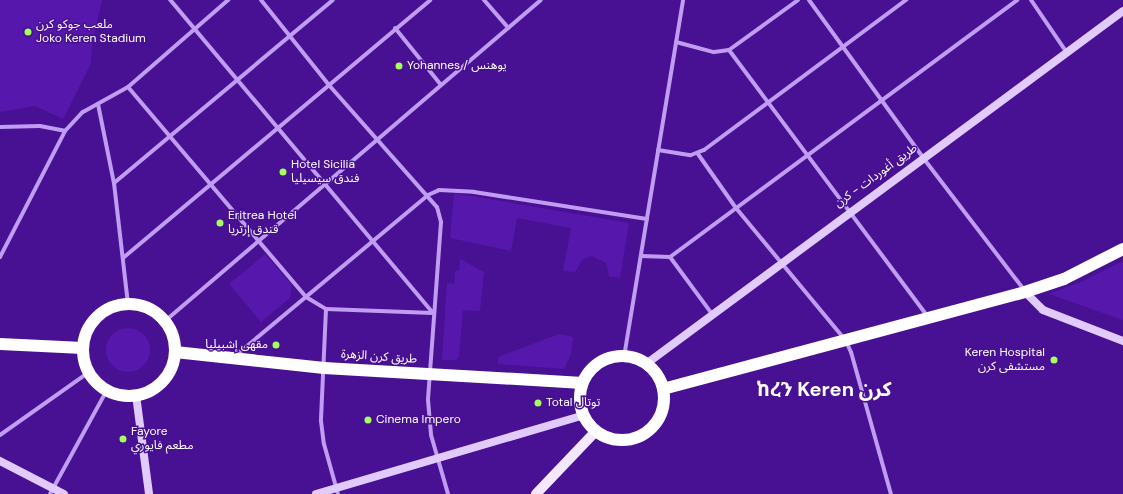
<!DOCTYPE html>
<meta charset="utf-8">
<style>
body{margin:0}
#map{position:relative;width:1123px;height:494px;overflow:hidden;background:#481092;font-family:"DM Sans","Noto Sans Arabic","Noto Sans Ethiopic",sans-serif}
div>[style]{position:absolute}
.green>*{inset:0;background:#5618ac}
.round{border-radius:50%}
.street>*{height:4px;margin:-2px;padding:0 2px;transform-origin:2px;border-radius:2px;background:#c09cf3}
.secondary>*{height:8px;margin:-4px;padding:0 4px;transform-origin:4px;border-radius:4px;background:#e1cbfd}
.primary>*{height:10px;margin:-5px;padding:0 5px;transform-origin:5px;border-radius:5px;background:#f3e8ff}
.highway>*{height:12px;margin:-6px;padding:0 6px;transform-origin:6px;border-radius:6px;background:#fff}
.highway>.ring{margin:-6px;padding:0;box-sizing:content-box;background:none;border:12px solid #fff;border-radius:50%}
.dots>*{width:11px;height:11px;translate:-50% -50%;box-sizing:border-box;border:2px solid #481092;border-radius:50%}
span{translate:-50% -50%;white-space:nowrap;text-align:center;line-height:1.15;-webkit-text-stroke:3px #481092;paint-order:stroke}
.poi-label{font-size:12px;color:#fff}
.left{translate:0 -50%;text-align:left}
.right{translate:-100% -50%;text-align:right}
.street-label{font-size:12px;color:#fff}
.town-label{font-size:20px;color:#fff;font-weight:700}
</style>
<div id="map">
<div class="green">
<div style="clip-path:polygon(0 0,102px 0,92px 44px,91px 63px,63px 119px,35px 106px,0 112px)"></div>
<div style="clip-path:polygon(454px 193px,629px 223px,620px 278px,609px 276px,606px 263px,592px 256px,582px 260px,575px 272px,563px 271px,571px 228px,517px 218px,511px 251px,450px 238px)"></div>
<div style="clip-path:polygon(265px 254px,292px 285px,290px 298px,261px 322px,229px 284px)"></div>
<div style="clip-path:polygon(460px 259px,484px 272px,480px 311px,463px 310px,459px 357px,456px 360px,442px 360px,447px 283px,454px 284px,455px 271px,459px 270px)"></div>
<div style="clip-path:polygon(1123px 261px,1123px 320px,1049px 294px,1083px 281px)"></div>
<div class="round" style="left:106px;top:328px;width:44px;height:44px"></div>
<div style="clip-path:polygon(559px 334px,573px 337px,571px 354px,564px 369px,498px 364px,498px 357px)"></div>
</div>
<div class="street">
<div style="left:261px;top:0;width:107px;rotate:51.4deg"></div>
<div style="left:328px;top:84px;width:164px;rotate:48.5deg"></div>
<div style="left:437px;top:207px;width:16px;rotate:75deg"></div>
<div style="left:441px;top:222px;width:178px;rotate:94.2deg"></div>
<div style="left:428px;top:400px;width:35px;rotate:85deg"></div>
<div style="left:431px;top:435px;width:61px;rotate:73.9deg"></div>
<div style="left:484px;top:0;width:37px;rotate:49deg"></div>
<div style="left:809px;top:0;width:196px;rotate:54.1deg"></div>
<div style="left:924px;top:159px;width:165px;rotate:52.6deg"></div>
<div style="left:1031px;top:0;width:64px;rotate:55.8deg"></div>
<div style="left:395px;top:28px;width:73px;rotate:51.1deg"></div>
<div style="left:676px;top:42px;width:39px;rotate:15deg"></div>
<div style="left:714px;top:52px;width:15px;rotate:-8deg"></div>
<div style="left:729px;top:50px;width:85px;rotate:-35.9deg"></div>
<div style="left:729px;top:50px;width:333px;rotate:53.3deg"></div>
<div style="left:128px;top:87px;width:275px;rotate:49.7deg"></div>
<div style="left:306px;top:297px;width:23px;rotate:31deg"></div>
<div style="left:326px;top:309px;width:107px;rotate:2.1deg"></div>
<div style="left:433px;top:313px;width:409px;rotate:-130deg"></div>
<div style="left:98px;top:104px;width:81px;rotate:78.6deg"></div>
<div style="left:114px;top:183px;width:122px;rotate:83.4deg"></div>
<div style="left:0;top:127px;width:40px;rotate:-1.4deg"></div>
<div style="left:40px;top:126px;width:25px;rotate:11deg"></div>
<div style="left:658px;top:150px;width:33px;rotate:9deg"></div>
<div style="left:691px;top:155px;width:14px;rotate:-21deg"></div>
<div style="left:704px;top:150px;width:252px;rotate:-36.6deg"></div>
<div style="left:698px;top:154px;width:66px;rotate:54.9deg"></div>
<div style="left:736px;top:208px;width:173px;rotate:50.4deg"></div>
<div style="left:846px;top:341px;width:12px;rotate:66deg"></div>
<div style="left:851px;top:352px;width:148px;rotate:74.3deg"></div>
<div style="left:114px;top:183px;width:285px;rotate:-39.9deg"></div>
<div style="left:641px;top:256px;width:29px;rotate:2deg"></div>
<div style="left:670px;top:257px;width:432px;rotate:-36.5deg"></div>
<div style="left:0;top:257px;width:142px;rotate:-62.7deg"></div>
<div style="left:65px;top:131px;width:26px;rotate:-47deg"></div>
<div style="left:83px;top:112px;width:51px;rotate:-29.1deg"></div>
<div style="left:128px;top:87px;width:133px;rotate:-41deg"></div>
<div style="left:670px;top:257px;width:71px;rotate:53.6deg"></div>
<div style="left:123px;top:258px;width:401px;rotate:-40deg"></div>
<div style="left:326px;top:309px;width:112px;rotate:92.6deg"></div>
<div style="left:321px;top:421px;width:23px;rotate:83deg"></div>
<div style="left:324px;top:444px;width:52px;rotate:74.4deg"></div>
<div style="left:165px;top:321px;width:494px;rotate:-40.5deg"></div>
<div style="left:235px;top:356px;width:251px;rotate:-39.8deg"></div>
<div style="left:428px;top:195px;width:12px;rotate:-24deg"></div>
<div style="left:439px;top:190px;width:35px;rotate:3deg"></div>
<div style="left:474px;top:192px;width:175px;rotate:8.9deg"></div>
<div style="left:624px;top:357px;width:362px;rotate:-80.6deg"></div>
<div style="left:0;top:435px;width:109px;rotate:-35.3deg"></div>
<div style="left:50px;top:494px;width:119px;rotate:-61.3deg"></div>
</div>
<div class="secondary">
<div style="left:1025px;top:292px;width:25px;rotate:45deg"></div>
<div style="left:1043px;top:310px;width:86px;rotate:21.2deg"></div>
<div style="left:646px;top:364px;width:593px;rotate:-36.5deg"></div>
<div style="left:136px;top:395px;width:100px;rotate:82.5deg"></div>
<div style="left:0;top:461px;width:72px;rotate:27.3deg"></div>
<div style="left:316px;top:494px;width:279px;rotate:-16.4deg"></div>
</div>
<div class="primary">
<div style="left:536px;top:494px;width:87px;rotate:-46.4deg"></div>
</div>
<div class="highway">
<div class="ring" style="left:83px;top:304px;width:80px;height:80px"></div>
<div style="left:0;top:344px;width:83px;rotate:2.8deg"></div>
<div style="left:175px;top:352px;width:150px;rotate:6.1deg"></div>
<div style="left:324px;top:368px;width:259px;rotate:3.3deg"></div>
<div class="ring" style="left:580px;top:356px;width:72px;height:72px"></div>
<div style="left:663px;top:389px;width:375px;rotate:-15deg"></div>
<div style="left:1025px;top:292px;width:41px;rotate:-18.4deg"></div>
<div style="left:1064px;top:279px;width:66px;rotate:-27deg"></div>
</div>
<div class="dots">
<div style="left:28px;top:32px;background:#a2ff5e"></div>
<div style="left:399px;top:66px;background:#a2ff5e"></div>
<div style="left:283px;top:172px;background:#a2ff5e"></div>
<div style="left:220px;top:223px;background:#a2ff5e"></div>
<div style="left:276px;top:345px;background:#a2ff5e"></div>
<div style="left:1054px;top:360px;background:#a2ff5e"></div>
<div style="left:538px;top:403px;background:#a2ff5e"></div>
<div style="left:368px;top:420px;background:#a2ff5e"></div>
<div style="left:123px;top:439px;background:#a2ff5e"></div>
</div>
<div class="poi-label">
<span class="left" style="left:36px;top:32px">ملعب جوكو كرن<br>Joko Keren Stadium</span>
<span class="left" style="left:407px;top:66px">Yohannes / يوهنس</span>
<span class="left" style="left:291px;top:172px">Hotel Sicilia<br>فندق سيسيليا</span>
<span class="left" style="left:228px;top:223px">Eritrea Hotel<br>قندق إرتريا</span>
<span class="right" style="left:268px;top:345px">مقهى إشبيليا</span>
<span class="right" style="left:1045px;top:360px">Keren Hospital<br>مستشفى كرن</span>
<span class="left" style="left:546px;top:403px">Total توتال</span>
<span class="left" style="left:376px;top:420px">Cinema Impero</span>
<span class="left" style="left:131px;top:439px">Fayore<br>مطعم فايوري</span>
</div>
<div class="street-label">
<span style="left:876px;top:176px;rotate:-36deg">طريق أغوردات - كرن</span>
<span style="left:379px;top:357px;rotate:4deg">طريق كرن الزهرة</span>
</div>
<div class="town-label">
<span style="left:824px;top:389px">ከረን Keren كرن</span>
</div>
</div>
